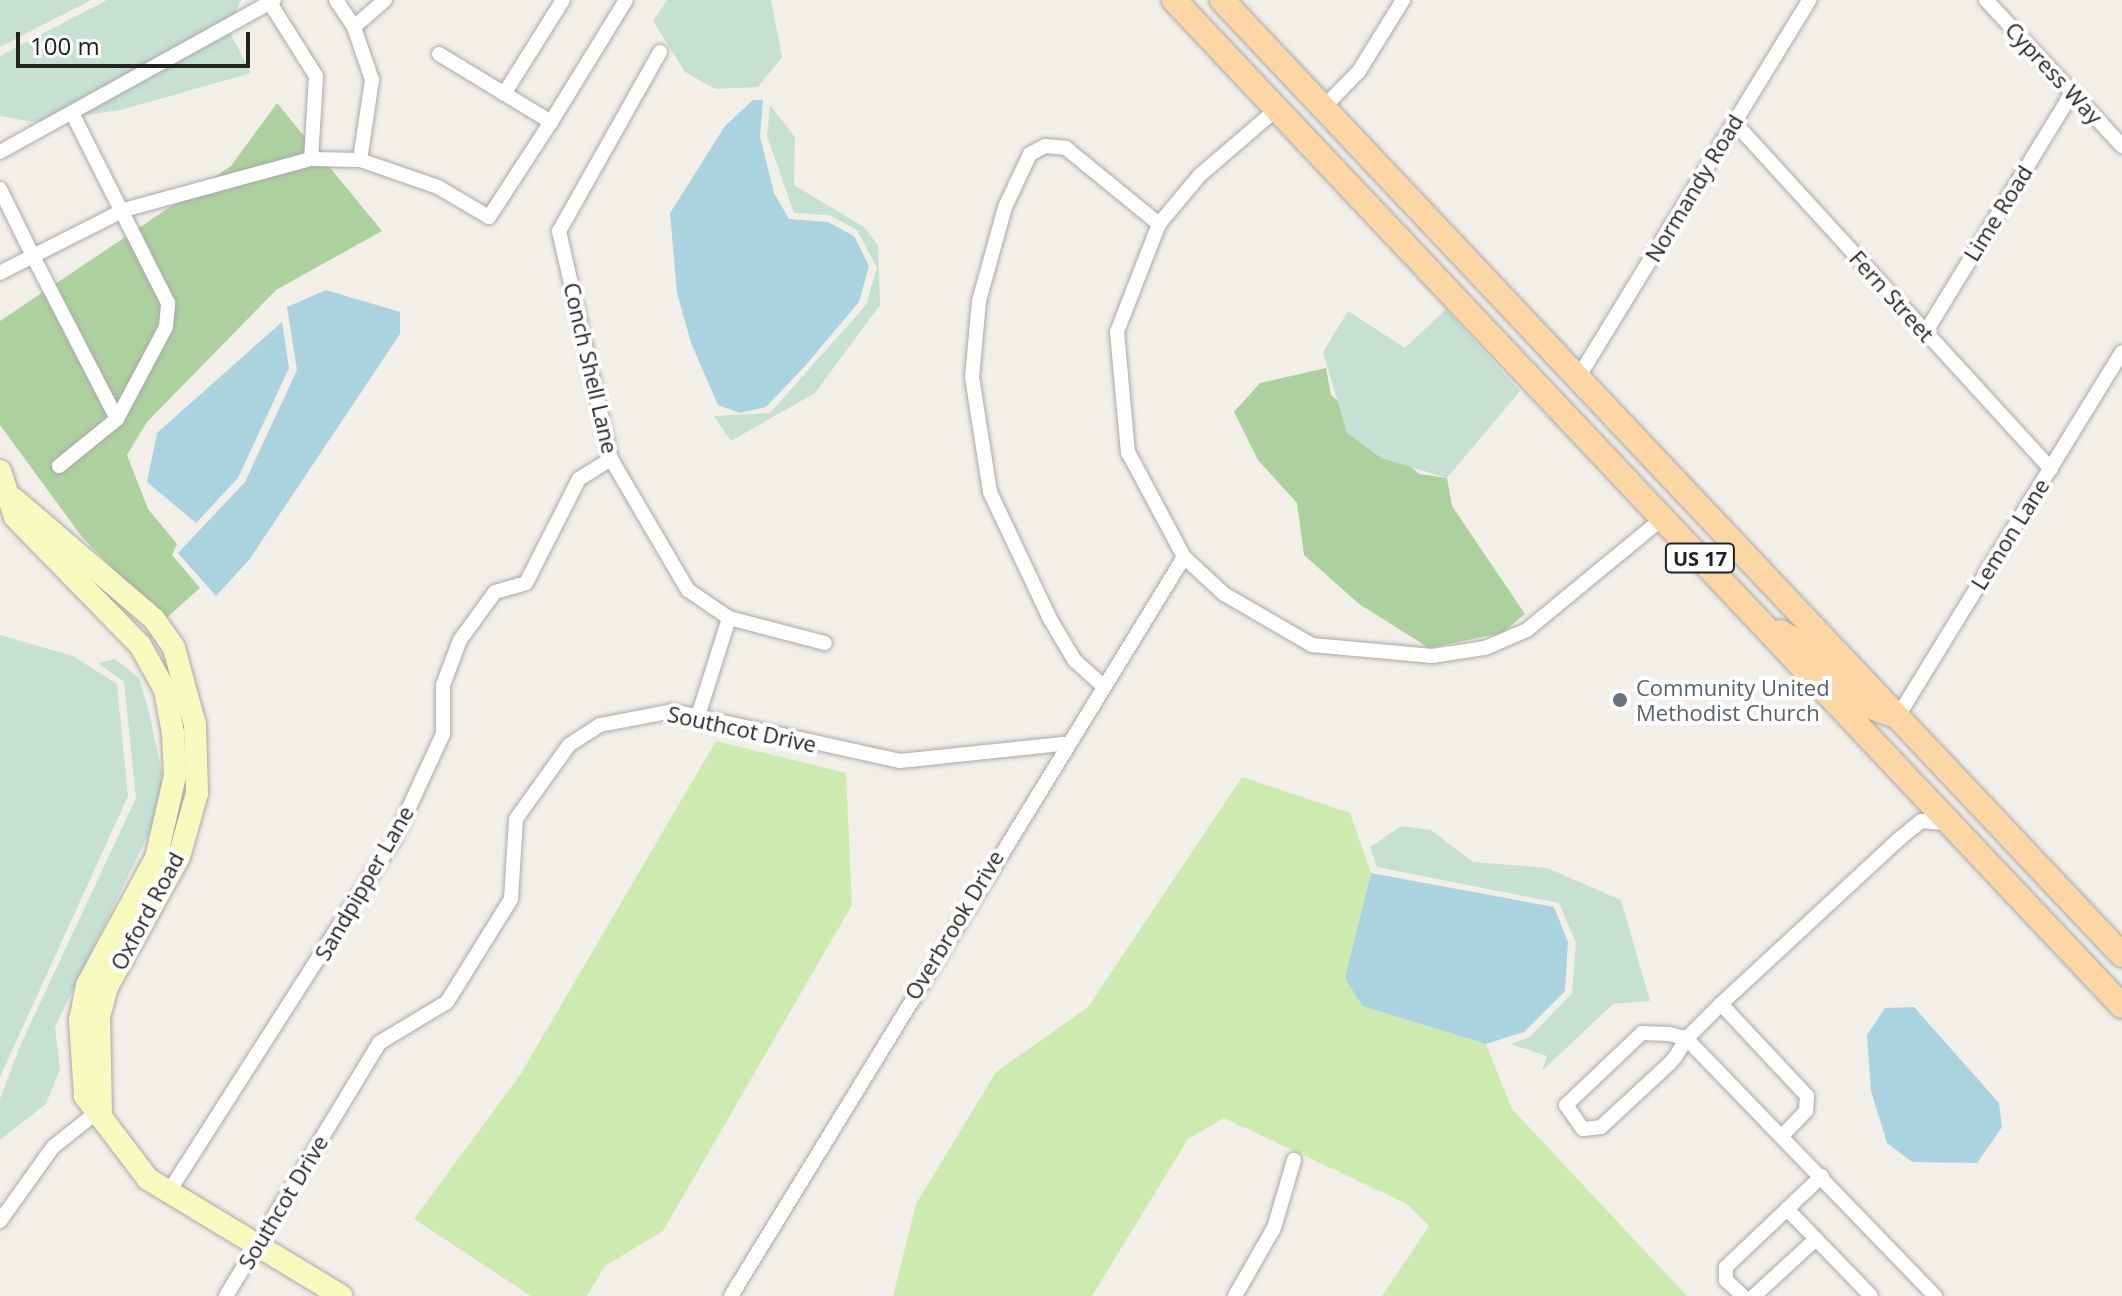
<!DOCTYPE html>
<style>
body{margin:0}
#map{position:relative;width:2122px;height:1296px;overflow:hidden;background:#f2efe9;font-family:"Open Sans",sans-serif}
div>[style]{position:absolute}
.grass>*{inset:0;background:#cdebb0}
.forest>*{inset:0;background:#add19e}
.wetland>*{inset:0;background:#c6e0d4}
.water>*{inset:0;background:#aad3df}
.roads{filter:drop-shadow(0 0 2px #a9a9a9) drop-shadow(0 0 2px #a9a9a9)}
.street>*{height:14px;margin:-7px;padding:0 7px;transform-origin:7px;border-radius:7px;background:#fff}
.secondary>*{height:22px;margin:-11px;padding:0 11px;transform-origin:11px;border-radius:11px;background:#f7fabf}
.primary>*{height:24px;margin:-12px;padding:0 12px;transform-origin:12px;border-radius:12px;background:#fcd6a4}
.dots>*{width:22px;height:22px;translate:-50% -50%;box-sizing:border-box;border:4px solid #fff;border-radius:50%}
span{translate:-50% -50%;white-space:nowrap;text-align:center;line-height:1.15;-webkit-text-stroke:8px #fff;paint-order:stroke}
.shield-label span{padding:2px 6px;background:#fff;border:2px solid;border-radius:6px;-webkit-text-stroke-width:0}
.shield-label{font-size:20px;color:#222;font-weight:700}
.street-label{font-size:22px;color:#222}
.worship-label{font-size:22px;color:#5b616d}
.left{translate:0 -50%;text-align:left}
.scale{position:absolute;left:16px;top:32px;width:234px;height:36px;box-sizing:border-box;border:4px solid #222;border-top:0;padding-left:10px;font-size:24px;line-height:28px;white-space:nowrap;color:#222;-webkit-text-stroke:6px #fff;paint-order:stroke}
</style>
<div id="map">
<div class="grass">
<div style="clip-path:polygon(716px 741px,846px 773px,852px 905px,663px 1231px,605px 1266px,587px 1296px,531px 1296px,414px 1219px,520px 1075px)"></div>
<div style="clip-path:polygon(1242px 777px,1350px 813px,1371px 873px,1345px 978px,1362px 1006px,1486px 1044px,1512px 1109px,1687px 1296px,1382px 1296px,1429px 1226px,1407px 1204px,1224px 1118px,1188px 1139px,1092px 1296px,893px 1296px,916px 1204px,996px 1072px,1088px 1007px)"></div>
</div>
<div class="forest">
<div style="clip-path:polygon(277px 103px,382px 231px,276px 290px,147px 422px,127px 455px,148px 509px,177px 544px,172px 555px,200px 588px,164px 620px,82px 537px,0 425px,0 321px,231px 166px)"></div>
<div style="clip-path:polygon(1326px 368px,1331px 395px,1419px 474px,1447px 478px,1452px 506px,1525px 614px,1502px 633px,1429px 648px,1359px 604px,1304px 555px,1297px 503px,1258px 460px,1234px 412px,1260px 383px)"></div>
</div>
<div class="wetland">
<div style="clip-path:polygon(0 0,91px 0,0 47px)"></div>
<div style="clip-path:polygon(107px 0,241px 0,228px 29px,251px 73px,121px 110px,33px 122px,0 116px,0 56px)"></div>
<div style="clip-path:polygon(667px 0,771px 0,782px 57px,758px 87px,715px 89px,685px 72px,653px 21px)"></div>
<div style="clip-path:polygon(770px 105px,795px 137px,794px 185px,864px 227px,878px 245px,880px 305px,815px 393px,731px 441px,714px 416px,770px 413px,866px 305px,877px 268px,857px 230px,829px 215px,794px 213px,767px 136px)"></div>
<div style="clip-path:polygon(1446px 309px,1520px 391px,1447px 478px,1381px 458px,1347px 433px,1323px 352px,1348px 311px,1405px 348px)"></div>
<div style="clip-path:polygon(0 635px,73px 656px,117px 684px,128px 796px,0 1077px)"></div>
<div style="clip-path:polygon(115px 659px,139px 678px,149px 712px,163px 778px,152px 827px,55px 1027px,60px 1069px,46px 1104px,0 1140px,0 1099px,20px 1046px,136px 798px,124px 682px,98px 663px)"></div>
<div style="clip-path:polygon(1401px 826px,1431px 830px,1473px 862px,1547px 868px,1621px 900px,1650px 1001px,1613px 1004px,1542px 1071px,1547px 1056px,1510px 1044px,1530px 1037px,1572px 993px,1576px 943px,1559px 903px,1377px 867px,1370px 847px)"></div>
</div>
<div class="water">
<div style="clip-path:polygon(753px 100px,763px 100px,760px 136px,774px 193px,789px 219px,828px 222px,854px 236px,869px 266px,859px 302px,805px 366px,766px 407px,740px 413px,718px 405px,691px 343px,677px 293px,670px 213px,725px 126px)"></div>
<div style="clip-path:polygon(326px 290px,400px 312px,400px 334px,249px 560px,216px 596px,178px 553px,245px 482px,297px 370px,287px 307px)"></div>
<div style="clip-path:polygon(282px 322px,289px 368px,238px 478px,196px 523px,147px 482px,157px 433px)"></div>
<div style="clip-path:polygon(1371px 873px,1554px 907px,1568px 942px,1565px 991px,1524px 1032px,1486px 1044px,1362px 1006px,1345px 978px)"></div>
<div style="clip-path:polygon(1914px 1007px,1999px 1103px,2002px 1127px,1977px 1163px,1912px 1162px,1887px 1143px,1871px 1091px,1867px 1035px,1885px 1008px)"></div>
</div>
<div class="roads">
<div class="street">
<div style="left:336px;top:0;width:32px;rotate:56deg"></div>
<div style="left:354px;top:27px;width:41px;rotate:-41.1deg"></div>
<div style="left:1986px;top:0;width:200px;rotate:47deg"></div>
<div style="left:270px;top:3px;width:86px;rotate:57.8deg"></div>
<div style="left:316px;top:76px;width:83px;rotate:93.4deg"></div>
<div style="left:311px;top:159px;width:49px;rotate:1.2deg"></div>
<div style="left:360px;top:160px;width:81px;rotate:-81.5deg"></div>
<div style="left:372px;top:80px;width:56px;rotate:-108.8deg"></div>
<div style="left:660px;top:52px;width:206px;rotate:119.4deg"></div>
<div style="left:559px;top:231px;width:234px;rotate:77.2deg"></div>
<div style="left:611px;top:459px;width:152px;rotate:59.6deg"></div>
<div style="left:688px;top:590px;width:50px;rotate:34.3deg"></div>
<div style="left:729px;top:618px;width:99px;rotate:14.6deg"></div>
<div style="left:504px;top:94px;width:111px;rotate:-57.9deg"></div>
<div style="left:1325px;top:106px;width:49px;rotate:-45.8deg"></div>
<div style="left:1359px;top:71px;width:84px;rotate:-58.2deg"></div>
<div style="left:1278px;top:108px;width:103px;rotate:139.3deg"></div>
<div style="left:1200px;top:175px;width:64px;rotate:129.9deg"></div>
<div style="left:1159px;top:224px;width:116px;rotate:111.3deg"></div>
<div style="left:1117px;top:332px;width:121px;rotate:84.8deg"></div>
<div style="left:1128px;top:452px;width:119px;rotate:61.9deg"></div>
<div style="left:1184px;top:557px;width:54px;rotate:42.8deg"></div>
<div style="left:1224px;top:594px;width:102px;rotate:30.1deg"></div>
<div style="left:1312px;top:645px;width:121px;rotate:5.2deg"></div>
<div style="left:1432px;top:656px;width:54px;rotate:-8.6deg"></div>
<div style="left:1485px;top:648px;width:46px;rotate:-23.2deg"></div>
<div style="left:1527px;top:630px;width:176px;rotate:-39.5deg"></div>
<div style="left:551px;top:122px;width:143px;rotate:-58.4deg"></div>
<div style="left:1734px;top:122px;width:470px;rotate:47.6deg"></div>
<div style="left:0;top:152px;width:313px;rotate:-29deg"></div>
<div style="left:360px;top:160px;width:83px;rotate:19.1deg"></div>
<div style="left:438px;top:187px;width:59px;rotate:30.5deg"></div>
<div style="left:489px;top:217px;width:113px;rotate:-56.9deg"></div>
<div style="left:551px;top:122px;width:131px;rotate:-148.7deg"></div>
<div style="left:0;top:189px;width:75px;rotate:63.8deg"></div>
<div style="left:33px;top:256px;width:37px;rotate:153deg"></div>
<div style="left:1925px;top:333px;width:281px;rotate:-58.5deg"></div>
<div style="left:1579px;top:376px;width:441px;rotate:-58.5deg"></div>
<div style="left:117px;top:419px;width:183px;rotate:-117.3deg"></div>
<div style="left:33px;top:256px;width:102px;rotate:-26.8deg"></div>
<div style="left:124px;top:210px;width:194px;rotate:-15.3deg"></div>
<div style="left:59px;top:466px;width:75px;rotate:-39deg"></div>
<div style="left:117px;top:419px;width:104px;rotate:-62deg"></div>
<div style="left:166px;top:327px;width:24px;rotate:-85deg"></div>
<div style="left:168px;top:303px;width:213px;rotate:-116.8deg"></div>
<div style="left:1102px;top:685px;width:36px;rotate:-138deg"></div>
<div style="left:1075px;top:661px;width:49px;rotate:-120.8deg"></div>
<div style="left:1050px;top:619px;width:140px;rotate:-115.3deg"></div>
<div style="left:990px;top:492px;width:116px;rotate:-98.9deg"></div>
<div style="left:972px;top:377px;width:76px;rotate:-84.7deg"></div>
<div style="left:979px;top:301px;width:98px;rotate:-74.5deg"></div>
<div style="left:1005px;top:207px;width:59px;rotate:-64.7deg"></div>
<div style="left:1030px;top:154px;width:17px;rotate:-28deg"></div>
<div style="left:1045px;top:146px;width:21px;rotate:5deg"></div>
<div style="left:1066px;top:148px;width:120px;rotate:39.3deg"></div>
<div style="left:698px;top:716px;width:103px;rotate:-72.4deg"></div>
<div style="left:1898px;top:716px;width:427px;rotate:-58.4deg"></div>
<div style="left:1721px;top:1004px;width:126px;rotate:46.9deg"></div>
<div style="left:1807px;top:1096px;width:15px;rotate:94deg"></div>
<div style="left:1806px;top:1111px;width:33px;rotate:134deg"></div>
<div style="left:168px;top:1193px;width:419px;rotate:-57.4deg"></div>
<div style="left:394px;top:840px;width:117px;rotate:-65.2deg"></div>
<div style="left:443px;top:734px;width:49px;rotate:-90deg"></div>
<div style="left:443px;top:685px;width:48px;rotate:-69.3deg"></div>
<div style="left:460px;top:640px;width:59px;rotate:-53.9deg"></div>
<div style="left:495px;top:592px;width:32px;rotate:-16deg"></div>
<div style="left:526px;top:583px;width:117px;rotate:-63deg"></div>
<div style="left:579px;top:479px;width:38px;rotate:-32deg"></div>
<div style="left:0;top:1221px;width:91px;rotate:-54.4deg"></div>
<div style="left:53px;top:1147px;width:61px;rotate:-38.4deg"></div>
<div style="left:1816px;top:1239px;width:79px;rotate:46deg"></div>
<div style="left:226px;top:1296px;width:296px;rotate:-58.8deg"></div>
<div style="left:379px;top:1043px;width:79px;rotate:-31.1deg"></div>
<div style="left:447px;top:1002px;width:121px;rotate:-58.1deg"></div>
<div style="left:511px;top:899px;width:80px;rotate:-86.4deg"></div>
<div style="left:516px;top:819px;width:91px;rotate:-54.4deg"></div>
<div style="left:569px;top:745px;width:37px;rotate:-33deg"></div>
<div style="left:600px;top:725px;width:74px;rotate:-10.9deg"></div>
<div style="left:673px;top:711px;width:232px;rotate:12.4deg"></div>
<div style="left:900px;top:761px;width:164px;rotate:-6deg"></div>
<div style="left:731px;top:1296px;width:867px;rotate:-58.49deg"></div>
<div style="left:1235px;top:1296px;width:78px;rotate:-60.2deg"></div>
<div style="left:1274px;top:1228px;width:71px;rotate:-73.6deg"></div>
<div style="left:1743px;top:1296px;width:23px;rotate:-137deg"></div>
<div style="left:1726px;top:1280px;width:13px;rotate:-90deg"></div>
<div style="left:1726px;top:1267px;width:132px;rotate:-43.5deg"></div>
<div style="left:1754px;top:1296px;width:84px;rotate:-42.6deg"></div>
<div style="left:1816px;top:1239px;width:42px;rotate:-134deg"></div>
<div style="left:1935px;top:1296px;width:354px;rotate:-134deg"></div>
<div style="left:1689px;top:1041px;width:9px;rotate:-153deg"></div>
<div style="left:1681px;top:1037px;width:12px;rotate:-166deg"></div>
<div style="left:1669px;top:1034px;width:27px;rotate:-178deg"></div>
<div style="left:1642px;top:1033px;width:105px;rotate:136.5deg"></div>
<div style="left:1566px;top:1105px;width:29px;rotate:55deg"></div>
<div style="left:1583px;top:1129px;width:18px;rotate:-6deg"></div>
<div style="left:1601px;top:1127px;width:94px;rotate:-42.8deg"></div>
<div style="left:1670px;top:1063px;width:9px;rotate:-49deg"></div>
<div style="left:1676px;top:1056px;width:12px;rotate:-59deg"></div>
<div style="left:1682px;top:1046px;width:8px;rotate:-50deg"></div>
<div style="left:1687px;top:1040px;width:3px;rotate:-72deg"></div>
<div style="left:1688px;top:1037px;width:47px;rotate:-45deg"></div>
<div style="left:1721px;top:1004px;width:243px;rotate:-42.8deg"></div>
<div style="left:1899px;top:839px;width:28px;rotate:-39deg"></div>
<div style="left:1921px;top:821px;width:24px;rotate:5deg"></div>
</div>
<div class="secondary">
<div style="left:0;top:471px;width:48px;rotate:71.9deg"></div>
<div style="left:15px;top:517px;width:179px;rotate:45.7deg"></div>
<div style="left:140px;top:645px;width:51px;rotate:60.9deg"></div>
<div style="left:165px;top:690px;width:44px;rotate:79.5deg"></div>
<div style="left:173px;top:733px;width:43px;rotate:87.3deg"></div>
<div style="left:175px;top:776px;width:84px;rotate:103deg"></div>
<div style="left:156px;top:858px;width:145px;rotate:118.5deg"></div>
<div style="left:87px;top:985px;width:36px;rotate:101deg"></div>
<div style="left:80px;top:1020px;width:76px;rotate:86.2deg"></div>
<div style="left:85px;top:1096px;width:104px;rotate:52.8deg"></div>
<div style="left:148px;top:1179px;width:226px;rotate:31.2deg"></div>
<div style="left:14px;top:499px;width:184px;rotate:40.6deg"></div>
<div style="left:154px;top:619px;width:35px;rotate:55deg"></div>
<div style="left:174px;top:648px;width:80px;rotate:74.7deg"></div>
<div style="left:195px;top:725px;width:68px;rotate:88.3deg"></div>
<div style="left:197px;top:793px;width:66px;rotate:105.7deg"></div>
<div style="left:179px;top:857px;width:149px;rotate:119deg"></div>
<div style="left:107px;top:987px;width:31px;rotate:105deg"></div>
<div style="left:99px;top:1017px;width:92px;rotate:88.8deg"></div>
</div>
<div class="primary">
<div style="left:1174px;top:0;width:1382px;rotate:46.7deg"></div>
<div style="left:1222px;top:0;width:1312px;rotate:46.7deg"></div>
<div style="left:1780px;top:632px;width:33px;rotate:29deg"></div>
<div style="left:1809px;top:648px;width:78px;rotate:46deg"></div>
<div style="left:1863px;top:704px;width:32px;rotate:20deg"></div>
</div>
</div>
<div class="dots">
<div style="left:1620px;top:700px;background:#6b7280"></div>
</div>
<div class="shield-label">
<span style="left:1700px;top:558px">US 17</span>
</div>
<div class="street-label">
<span style="left:2054px;top:73px;rotate:47deg">Cypress Way</span>
<span style="left:1694px;top:188px;rotate:-59deg">Normandy Road</span>
<span style="left:1998px;top:213px;rotate:-58deg">Lime Road</span>
<span style="left:1892px;top:296px;rotate:48deg">Fern Street</span>
<span style="left:591px;top:368px;rotate:77deg">Conch Shell Lane</span>
<span style="left:2010px;top:534px;rotate:-58deg">Lemon Lane</span>
<span style="left:742px;top:729px;rotate:12deg">Southcot Drive</span>
<span style="left:364px;top:883px;rotate:-60deg">Sandpipper Lane</span>
<span style="left:147px;top:911px;rotate:-62deg">Oxford Road</span>
<span style="left:954px;top:925px;rotate:-59deg">Overbrook Drive</span>
<span style="left:283px;top:1202px;rotate:-59deg">Southcot Drive</span>
</div>
<div class="worship-label">
<span class="left" style="left:1636px;top:700px">Community United<br>Methodist Church</span>
</div>
<div class="scale">100 m</div>
</div>
